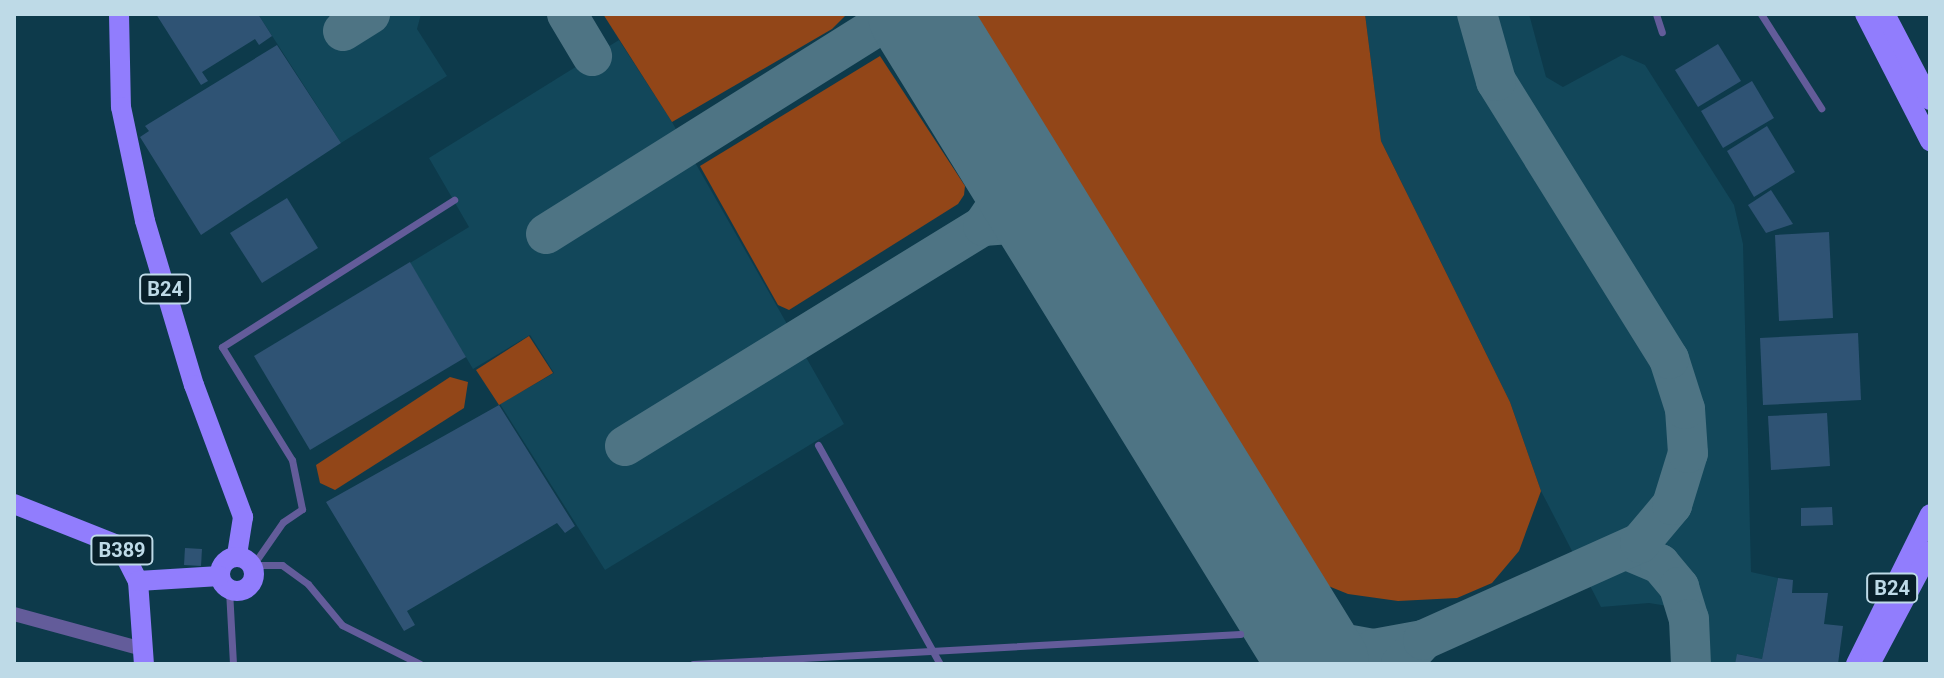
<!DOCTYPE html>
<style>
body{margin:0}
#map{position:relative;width:1944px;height:678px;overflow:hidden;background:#0d3a4b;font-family:Roboto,sans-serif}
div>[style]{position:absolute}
.built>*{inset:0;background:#12475a}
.green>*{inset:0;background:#924618}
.taxiway>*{height:40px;margin:-20px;padding:0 20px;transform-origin:20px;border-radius:20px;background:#4e7484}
.runway>*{height:100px;margin:-50px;padding:0 50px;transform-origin:50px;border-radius:50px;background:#4e7484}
.building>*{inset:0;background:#2f5374}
.lane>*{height:7px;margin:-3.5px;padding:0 3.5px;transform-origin:3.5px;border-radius:3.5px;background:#635c9a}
.street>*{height:14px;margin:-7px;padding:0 7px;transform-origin:7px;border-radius:7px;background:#635c9a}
.primary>*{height:20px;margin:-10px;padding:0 10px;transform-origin:10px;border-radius:10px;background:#917dfd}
.primary>.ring{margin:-10px;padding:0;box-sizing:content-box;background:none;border:20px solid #917dfd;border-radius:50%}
span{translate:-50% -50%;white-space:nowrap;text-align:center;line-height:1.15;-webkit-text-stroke:6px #081f29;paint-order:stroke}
.shield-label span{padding:2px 6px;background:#081f29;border:2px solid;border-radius:6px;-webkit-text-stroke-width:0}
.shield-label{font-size:20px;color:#bedae7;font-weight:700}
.frame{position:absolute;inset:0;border:16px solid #bedae7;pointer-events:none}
</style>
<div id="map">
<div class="built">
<div style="clip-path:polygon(258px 14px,421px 14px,417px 29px,447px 76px,341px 143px)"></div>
<div style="clip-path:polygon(1365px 14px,1529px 14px,1546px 77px,1563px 87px,1622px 55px,1645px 65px,1734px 205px,1743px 244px,1751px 572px,1778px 578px,1762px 659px,1738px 654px,1735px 664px,1678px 664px,1686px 609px,1649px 603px,1601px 607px,1541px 491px,1510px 402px,1381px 141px)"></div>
<div style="clip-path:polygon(619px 40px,672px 122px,844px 424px,605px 570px,500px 404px,554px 373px,530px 335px,473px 369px,410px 263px,469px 227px,429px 158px)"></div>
</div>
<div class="green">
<div style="clip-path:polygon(603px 14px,847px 14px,832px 29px,672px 122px)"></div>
<div style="clip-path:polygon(976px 14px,1365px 14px,1381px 141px,1510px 402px,1541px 491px,1519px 551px,1492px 583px,1457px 598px,1398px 601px,1348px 594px,1321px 583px)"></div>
<div style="clip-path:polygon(880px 56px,965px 186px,964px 195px,958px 204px,789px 310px,778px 305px,700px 166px)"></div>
<div style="clip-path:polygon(529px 336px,553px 373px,499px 405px,476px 370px)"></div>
<div style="clip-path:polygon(450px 377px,468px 382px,464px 408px,335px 490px,320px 483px,316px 465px)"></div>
</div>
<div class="taxiway">
<div style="left:567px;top:14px;width:49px;rotate:59.2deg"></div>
<div style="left:343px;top:31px;width:32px;rotate:-32deg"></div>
<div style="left:983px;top:226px;width:40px;rotate:-4.3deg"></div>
<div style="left:1023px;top:223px;width:51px;rotate:34.6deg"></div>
<div style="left:546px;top:234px;width:414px;rotate:-32.1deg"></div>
<div style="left:625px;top:446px;width:420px;rotate:-31.6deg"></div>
<div style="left:983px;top:226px;width:36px;rotate:-56deg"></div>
<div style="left:1003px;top:196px;width:22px;rotate:-82deg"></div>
<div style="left:1006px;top:174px;width:31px;rotate:-103deg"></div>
<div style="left:1627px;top:550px;width:36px;rotate:23deg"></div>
<div style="left:1660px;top:564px;width:30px;rotate:50deg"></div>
<div style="left:1679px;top:587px;width:34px;rotate:73deg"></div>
<div style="left:1689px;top:619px;width:45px;rotate:87.5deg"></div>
<div style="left:1277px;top:595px;width:38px;rotate:47deg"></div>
<div style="left:1303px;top:623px;width:42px;rotate:28.4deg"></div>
<div style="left:1340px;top:643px;width:35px;rotate:10deg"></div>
<div style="left:1374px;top:649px;width:50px;rotate:-10.4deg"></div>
<div style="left:1401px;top:664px;width:33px;rotate:-47deg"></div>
<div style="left:1423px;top:640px;width:238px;rotate:-24.1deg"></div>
<div style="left:1640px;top:543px;width:50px;rotate:-49.9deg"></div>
<div style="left:1672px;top:505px;width:54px;rotate:-72.9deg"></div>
<div style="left:1688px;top:453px;width:44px;rotate:-93.9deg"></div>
<div style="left:1685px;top:409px;width:52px;rotate:-107.7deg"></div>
<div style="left:1669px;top:359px;width:327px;rotate:-121.9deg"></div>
<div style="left:1496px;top:81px;width:70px;rotate:-105.8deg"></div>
</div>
<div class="runway">
<div style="left:918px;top:14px;width:764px;rotate:58.33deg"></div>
</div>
<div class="building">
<div style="clip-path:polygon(156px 14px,258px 14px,272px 36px,259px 45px,255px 39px,202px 72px,208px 81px,201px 85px)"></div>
<div style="clip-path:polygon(1718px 44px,1741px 81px,1698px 107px,1675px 70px)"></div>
<div style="clip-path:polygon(277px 45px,341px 143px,201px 235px,140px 137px,149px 131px,145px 126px)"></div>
<div style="clip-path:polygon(1752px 81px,1774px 118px,1723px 148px,1701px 111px)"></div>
<div style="clip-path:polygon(1767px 126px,1795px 172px,1754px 197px,1727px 151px)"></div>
<div style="clip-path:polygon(1771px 190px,1793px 224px,1766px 233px,1748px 205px)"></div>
<div style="clip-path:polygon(287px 198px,318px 248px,262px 283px,230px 233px)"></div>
<div style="clip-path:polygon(1829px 232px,1833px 318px,1779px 321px,1775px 235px)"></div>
<div style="clip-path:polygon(410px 262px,466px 357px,310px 450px,254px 356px)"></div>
<div style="clip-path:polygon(1858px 333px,1861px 400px,1763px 405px,1760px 338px)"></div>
<div style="clip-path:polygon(499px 405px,575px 526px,565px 533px,557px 523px,407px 611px,415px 625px,404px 631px,326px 502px)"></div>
<div style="clip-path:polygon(1827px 413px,1830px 466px,1771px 470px,1768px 416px)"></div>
<div style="clip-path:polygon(1832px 507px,1833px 525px,1801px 526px,1801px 508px)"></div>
<div style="clip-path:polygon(185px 548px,202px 549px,201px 566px,184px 565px)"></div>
<div style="clip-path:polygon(1778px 578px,1793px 580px,1792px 593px,1828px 593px,1824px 624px,1843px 626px,1838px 664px,1735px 664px,1737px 654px,1762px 659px)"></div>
</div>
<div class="lane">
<div style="left:1656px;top:14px;width:19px;rotate:72deg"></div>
<div style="left:1761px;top:14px;width:112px;rotate:57.4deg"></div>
<div style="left:818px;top:445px;width:251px;rotate:60.9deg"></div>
<div style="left:229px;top:590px;width:74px;rotate:86.9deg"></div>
<div style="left:420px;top:664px;width:87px;rotate:-153.4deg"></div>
<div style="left:342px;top:625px;width:53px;rotate:-129.7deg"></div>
<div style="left:308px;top:584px;width:32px;rotate:-144deg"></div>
<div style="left:282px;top:565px;width:29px;rotate:180deg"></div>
<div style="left:253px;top:565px;width:52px;rotate:-55.1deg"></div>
<div style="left:283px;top:522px;width:23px;rotate:-34deg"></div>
<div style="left:302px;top:509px;width:50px;rotate:-101.5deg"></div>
<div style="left:292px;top:460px;width:133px;rotate:-121.8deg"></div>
<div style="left:222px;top:347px;width:275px;rotate:-32.4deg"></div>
<div style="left:693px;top:664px;width:548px;rotate:-3.14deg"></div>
</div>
<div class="street">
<div style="left:14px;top:614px;width:134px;rotate:15.2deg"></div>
</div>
<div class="primary">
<div style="left:119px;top:14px;width:93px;rotate:88.8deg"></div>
<div style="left:121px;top:107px;width:116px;rotate:78.1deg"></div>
<div style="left:145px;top:221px;width:171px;rotate:73.4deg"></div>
<div style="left:194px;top:385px;width:141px;rotate:69.6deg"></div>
<div style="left:243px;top:517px;width:39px;rotate:99deg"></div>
<div style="left:1865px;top:14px;width:143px;rotate:62.9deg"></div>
<div style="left:1885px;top:14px;width:97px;rotate:62.4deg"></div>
<div style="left:14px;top:504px;width:114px;rotate:21.6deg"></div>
<div style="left:120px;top:546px;width:39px;rotate:63deg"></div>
<div style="left:138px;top:581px;width:83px;rotate:85.9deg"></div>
<div class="ring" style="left:220px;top:557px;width:14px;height:14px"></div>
<div style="left:138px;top:581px;width:82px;rotate:-3.5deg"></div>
<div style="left:1856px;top:664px;width:167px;rotate:-63.7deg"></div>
<div style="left:1870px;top:664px;width:128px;rotate:-62deg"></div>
</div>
<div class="shield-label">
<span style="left:165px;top:289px">B24</span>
<span style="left:122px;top:550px">B389</span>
<span style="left:1892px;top:588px">B24</span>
</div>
<div class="frame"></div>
</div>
